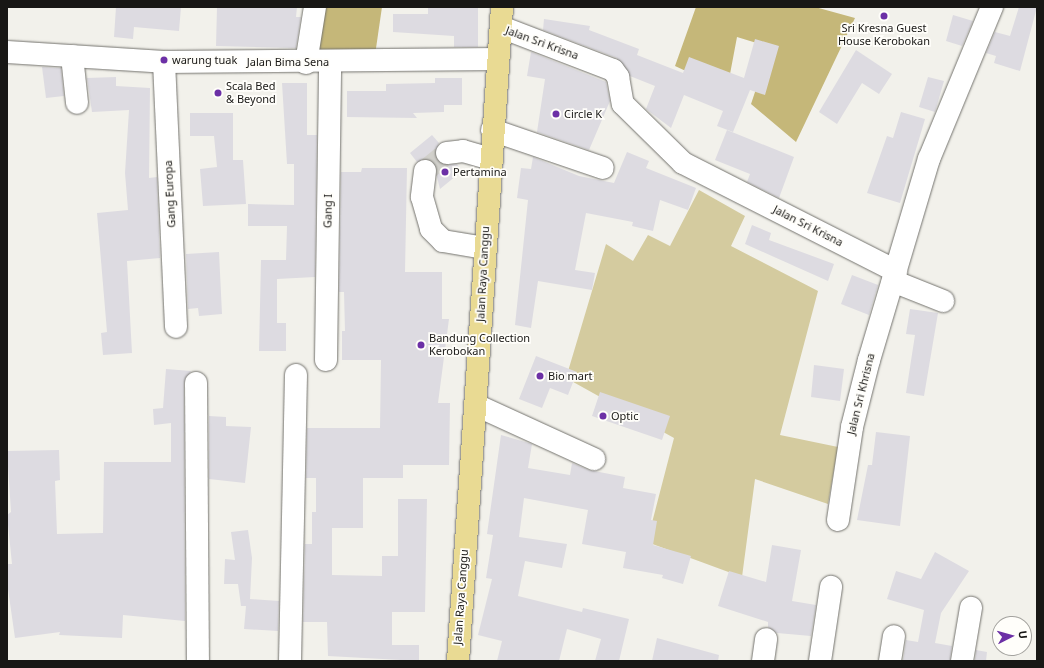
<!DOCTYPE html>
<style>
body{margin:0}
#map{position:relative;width:1044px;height:668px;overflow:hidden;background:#f2f1eb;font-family:"Noto Sans",sans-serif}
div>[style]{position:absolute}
.green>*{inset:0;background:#d4cb9f}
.forest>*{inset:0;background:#c5b779}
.building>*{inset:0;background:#dddbe1}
.minor-tunnel>*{height:22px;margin-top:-11px;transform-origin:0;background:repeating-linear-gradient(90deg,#d1d0cb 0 22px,transparent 0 33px)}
.roads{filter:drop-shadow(0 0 1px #74736e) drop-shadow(0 0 1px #74736e)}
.minor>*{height:22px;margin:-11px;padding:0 11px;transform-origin:11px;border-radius:11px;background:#fff}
.major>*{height:22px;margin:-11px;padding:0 11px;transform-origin:11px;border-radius:11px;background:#e9da93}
.dots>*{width:11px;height:11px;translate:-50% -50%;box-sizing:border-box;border:2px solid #fffefa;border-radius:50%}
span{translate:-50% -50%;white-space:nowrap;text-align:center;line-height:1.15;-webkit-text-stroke:3.5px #fffefa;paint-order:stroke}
.poi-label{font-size:11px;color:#181715}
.left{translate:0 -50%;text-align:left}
.street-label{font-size:11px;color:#181715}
.frame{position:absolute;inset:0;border:8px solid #181715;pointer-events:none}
.north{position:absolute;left:992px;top:616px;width:40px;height:40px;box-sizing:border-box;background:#fffefa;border:1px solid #a3a29e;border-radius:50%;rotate:84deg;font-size:11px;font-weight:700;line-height:16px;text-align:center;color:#181715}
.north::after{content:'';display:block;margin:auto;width:14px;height:18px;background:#6c30a6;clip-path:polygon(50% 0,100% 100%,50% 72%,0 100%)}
</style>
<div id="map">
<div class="green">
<div style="clip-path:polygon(699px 190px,745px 216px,731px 246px,818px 291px,780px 435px,838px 447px,828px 504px,755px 479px,742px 577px,647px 542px,674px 438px,566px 378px,606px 244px,633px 261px,648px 235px,670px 246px)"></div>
</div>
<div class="forest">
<div style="clip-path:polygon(311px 7px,382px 7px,374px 62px,298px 61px)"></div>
<div style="clip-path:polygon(696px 7px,815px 7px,855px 18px,796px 142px,751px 104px,770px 47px,737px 37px,727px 90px,675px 66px)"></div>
</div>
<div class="building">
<div style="clip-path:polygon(116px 7px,181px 7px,179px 31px,134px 27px,133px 39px,114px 37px)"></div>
<div style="clip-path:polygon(217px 7px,297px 7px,296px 17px,301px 17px,296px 48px,216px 46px)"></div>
<div style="clip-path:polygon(428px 7px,478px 7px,478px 47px,454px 47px,454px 36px,393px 32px,393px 14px,428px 14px)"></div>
<div style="clip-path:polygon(1019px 7px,1037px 7px,1020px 71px,994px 63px,996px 56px,986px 53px,995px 32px,1010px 36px)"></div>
<div style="clip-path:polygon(953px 15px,973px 21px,962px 46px,946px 41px)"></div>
<div style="clip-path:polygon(544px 19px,590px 26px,589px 30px,639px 49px,637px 55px,683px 73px,689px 57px,744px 78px,755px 39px,779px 46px,765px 95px,750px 90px,733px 132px,717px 126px,723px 111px,684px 95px,671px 128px,646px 109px,655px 86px,630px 76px,617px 58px,543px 30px)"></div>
<div style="clip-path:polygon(856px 50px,892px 74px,879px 94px,862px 83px,837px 124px,819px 112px)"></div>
<div style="clip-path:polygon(531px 52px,606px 82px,610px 101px,589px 150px,537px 132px,545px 79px,527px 76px)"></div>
<div style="clip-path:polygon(42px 67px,61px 68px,64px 96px,46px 98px)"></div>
<div style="clip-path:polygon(116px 77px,116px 86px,150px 88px,149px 178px,157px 177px,160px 258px,127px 261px,132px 353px,103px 355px,101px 333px,107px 332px,97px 213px,128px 210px,125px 173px,129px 110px,92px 112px,87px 78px)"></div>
<div style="clip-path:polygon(928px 77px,944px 81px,935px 112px,919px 107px)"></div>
<div style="clip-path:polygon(435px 78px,462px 78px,462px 105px,444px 105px,444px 112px,413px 113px,417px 118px,347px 117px,347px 91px,386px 91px,386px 84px,435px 83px)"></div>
<div style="clip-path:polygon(282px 83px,307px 83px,307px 135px,317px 135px,315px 277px,277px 279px,277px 323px,286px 323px,286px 351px,259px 351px,261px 260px,286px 260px,287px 226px,248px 226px,248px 204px,294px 205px,294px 164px,287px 164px)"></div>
<div style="clip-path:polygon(901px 112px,925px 119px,900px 203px,867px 193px,887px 136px,893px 138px)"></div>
<div style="clip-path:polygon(190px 113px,233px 113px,233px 160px,243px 160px,246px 204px,203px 206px,200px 169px,217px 167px,214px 136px,190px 136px)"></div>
<div style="clip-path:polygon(727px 130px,794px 157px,779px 198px,747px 182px,750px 174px,715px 160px)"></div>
<div style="clip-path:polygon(432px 135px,439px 143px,435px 154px,437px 161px,443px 165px,457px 164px,462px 171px,440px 189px,433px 161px,426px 159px,417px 162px,410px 153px)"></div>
<div style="clip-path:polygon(627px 152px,649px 161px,646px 168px,696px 188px,688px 210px,660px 200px,653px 231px,632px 226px,633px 222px,586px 213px,575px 270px,595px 273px,592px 290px,538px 281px,531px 328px,515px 325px,528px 200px,517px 198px,521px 168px,531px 169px,533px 157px,579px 176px,614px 183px)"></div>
<div style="clip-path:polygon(362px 168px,407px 168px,405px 272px,442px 272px,442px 319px,449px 319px,438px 403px,450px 403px,449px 465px,403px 465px,403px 478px,363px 478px,363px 528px,332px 528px,332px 575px,382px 576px,382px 556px,398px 556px,398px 499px,427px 499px,425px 612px,392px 612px,392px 645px,419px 645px,419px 661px,328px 656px,327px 622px,303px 622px,305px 544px,312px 544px,312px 512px,316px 512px,316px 478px,306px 478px,307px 428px,380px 428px,381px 360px,342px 360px,342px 331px,345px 331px,344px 292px,339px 292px,341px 172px,361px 172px)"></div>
<div style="clip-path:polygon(752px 225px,771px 233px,769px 240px,834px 264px,828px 281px,745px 244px)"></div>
<div style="clip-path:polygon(219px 252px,222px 314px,199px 316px,198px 308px,188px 309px,186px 254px)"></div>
<div style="clip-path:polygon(852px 275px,878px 285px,869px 315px,841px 304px)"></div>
<div style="clip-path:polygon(910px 309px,938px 313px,924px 396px,906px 393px,915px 335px,906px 334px)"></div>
<div style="clip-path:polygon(536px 356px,577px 372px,568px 395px,550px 388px,542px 408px,519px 399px)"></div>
<div style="clip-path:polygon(814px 365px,844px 369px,840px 401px,811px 397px)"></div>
<div style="clip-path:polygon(166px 369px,191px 371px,184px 383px,185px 621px,123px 615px,122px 638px,59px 635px,60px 632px,15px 638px,8px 589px,8px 564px,12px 564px,7px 515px,11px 512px,7px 451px,59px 450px,60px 480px,55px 481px,57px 534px,103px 533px,104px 462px,171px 462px,171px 423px,154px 425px,153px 409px,163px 408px)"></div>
<div style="clip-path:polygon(600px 392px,670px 416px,662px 440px,592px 416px)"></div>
<div style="clip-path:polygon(209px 416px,226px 417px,226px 426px,251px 427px,245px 483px,209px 479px)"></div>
<div style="clip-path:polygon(876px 432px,910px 436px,900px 526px,857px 520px,868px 465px,872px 465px)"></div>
<div style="clip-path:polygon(501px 435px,532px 444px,528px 468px,570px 475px,572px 463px,589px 470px,625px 477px,623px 488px,656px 494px,651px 520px,657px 521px,653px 545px,691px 556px,683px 584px,662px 578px,663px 575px,623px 568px,626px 552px,582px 544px,588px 510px,524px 498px,519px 537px,567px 544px,562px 568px,525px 561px,518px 596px,582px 612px,583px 608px,629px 619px,619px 661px,595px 661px,601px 639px,567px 629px,559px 661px,497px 661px,502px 641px,478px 635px,492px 579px,486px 578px,493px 535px,487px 534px)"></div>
<div style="clip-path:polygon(248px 530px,252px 558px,250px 599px,279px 601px,278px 631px,244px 629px,246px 606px,241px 606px,238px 584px,224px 584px,225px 559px,235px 560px,231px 532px)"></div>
<div style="clip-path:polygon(772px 545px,801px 550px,792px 601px,816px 605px,811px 636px,777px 633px,768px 627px,768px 622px,718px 606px,729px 571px,766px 582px)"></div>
<div style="clip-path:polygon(935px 552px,969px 571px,941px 613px,935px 643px,952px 646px,950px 661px,903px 661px,906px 640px,918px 642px,924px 610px,887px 599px,896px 571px,921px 579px)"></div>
<div style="clip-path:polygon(657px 638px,719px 655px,718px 661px,652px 661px)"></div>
<div style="clip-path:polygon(976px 650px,987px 652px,986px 661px,975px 661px)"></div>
</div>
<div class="minor-tunnel">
<div style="left:425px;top:171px;width:28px;rotate:-39deg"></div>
</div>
<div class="roads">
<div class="minor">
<div style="left:501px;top:27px;width:120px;rotate:21deg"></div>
<div style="left:613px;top:70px;width:9px;rotate:54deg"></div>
<div style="left:618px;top:77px;width:27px;rotate:80deg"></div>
<div style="left:623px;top:104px;width:84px;rotate:44.5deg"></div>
<div style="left:683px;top:163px;width:239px;rotate:26.9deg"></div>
<div style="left:7px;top:52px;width:157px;rotate:3.6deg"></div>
<div style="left:164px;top:62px;width:334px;rotate:-0.5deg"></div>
<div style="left:72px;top:56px;width:47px;rotate:83.9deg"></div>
<div style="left:164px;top:62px;width:265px;rotate:87.4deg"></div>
<div style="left:306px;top:63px;width:57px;rotate:-80.9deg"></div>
<div style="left:492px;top:130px;width:117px;rotate:18.9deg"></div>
<div style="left:447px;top:153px;width:16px;rotate:-7deg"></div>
<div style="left:463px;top:151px;width:29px;rotate:16deg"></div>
<div style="left:425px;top:171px;width:26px;rotate:97deg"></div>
<div style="left:422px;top:197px;width:33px;rotate:74deg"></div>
<div style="left:431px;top:229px;width:17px;rotate:45deg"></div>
<div style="left:443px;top:241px;width:43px;rotate:9.5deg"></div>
<div style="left:893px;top:281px;width:54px;rotate:21.8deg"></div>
<div style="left:326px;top:360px;width:297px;rotate:-89.2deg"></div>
<div style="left:196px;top:383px;width:278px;rotate:89.6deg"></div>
<div style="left:476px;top:405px;width:130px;rotate:24.6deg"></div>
<div style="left:838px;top:520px;width:94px;rotate:-81.4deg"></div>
<div style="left:852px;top:427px;width:69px;rotate:-75.8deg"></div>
<div style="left:869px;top:360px;width:210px;rotate:-73.4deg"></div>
<div style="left:929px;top:159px;width:165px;rotate:-67.5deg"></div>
<div style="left:290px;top:661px;width:286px;rotate:-88.8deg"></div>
<div style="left:763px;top:661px;width:22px;rotate:-82deg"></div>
<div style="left:820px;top:661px;width:75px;rotate:-81.5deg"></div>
<div style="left:890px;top:661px;width:25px;rotate:-81deg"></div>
<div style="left:962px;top:661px;width:54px;rotate:-80.4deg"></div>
</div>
<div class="major">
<div style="left:458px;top:661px;width:655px;rotate:-86.15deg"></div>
</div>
</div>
<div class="dots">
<div style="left:884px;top:16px;background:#6c30a6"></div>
<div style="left:164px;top:60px;background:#6c30a6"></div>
<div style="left:218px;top:93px;background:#6c30a6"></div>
<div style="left:556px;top:114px;background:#6c30a6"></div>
<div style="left:445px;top:172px;background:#6c30a6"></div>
<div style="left:421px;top:345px;background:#6c30a6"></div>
<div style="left:540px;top:376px;background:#6c30a6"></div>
<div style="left:603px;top:416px;background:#6c30a6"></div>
</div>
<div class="poi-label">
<span style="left:884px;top:35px">Sri Kresna Guest<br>House Kerobokan</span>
<span class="left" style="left:172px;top:60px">warung tuak</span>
<span class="left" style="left:226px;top:93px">Scala Bed<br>&amp; Beyond</span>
<span class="left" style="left:564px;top:114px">Circle K</span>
<span class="left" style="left:453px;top:172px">Pertamina</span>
<span class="left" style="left:429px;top:345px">Bandung Collection<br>Kerobokan</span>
<span class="left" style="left:548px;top:376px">Bio mart</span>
<span class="left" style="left:611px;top:416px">Optic</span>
</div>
<div class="street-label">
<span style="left:542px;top:43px;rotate:20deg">Jalan Sri Krisna</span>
<span style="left:288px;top:62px">Jalan Bima Sena</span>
<span style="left:170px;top:194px;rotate:-93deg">Gang Europa</span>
<span style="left:328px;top:211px;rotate:-89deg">Gang I</span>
<span style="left:808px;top:226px;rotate:27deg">Jalan Sri Krisna</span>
<span style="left:483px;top:274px;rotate:-87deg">Jalan Raya Canggu</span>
<span style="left:861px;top:394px;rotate:-76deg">Jalan Sri Khrisna</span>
<span style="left:461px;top:597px;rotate:-86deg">Jalan Raya Canggu</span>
</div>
<div class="frame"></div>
<div class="north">U</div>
</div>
